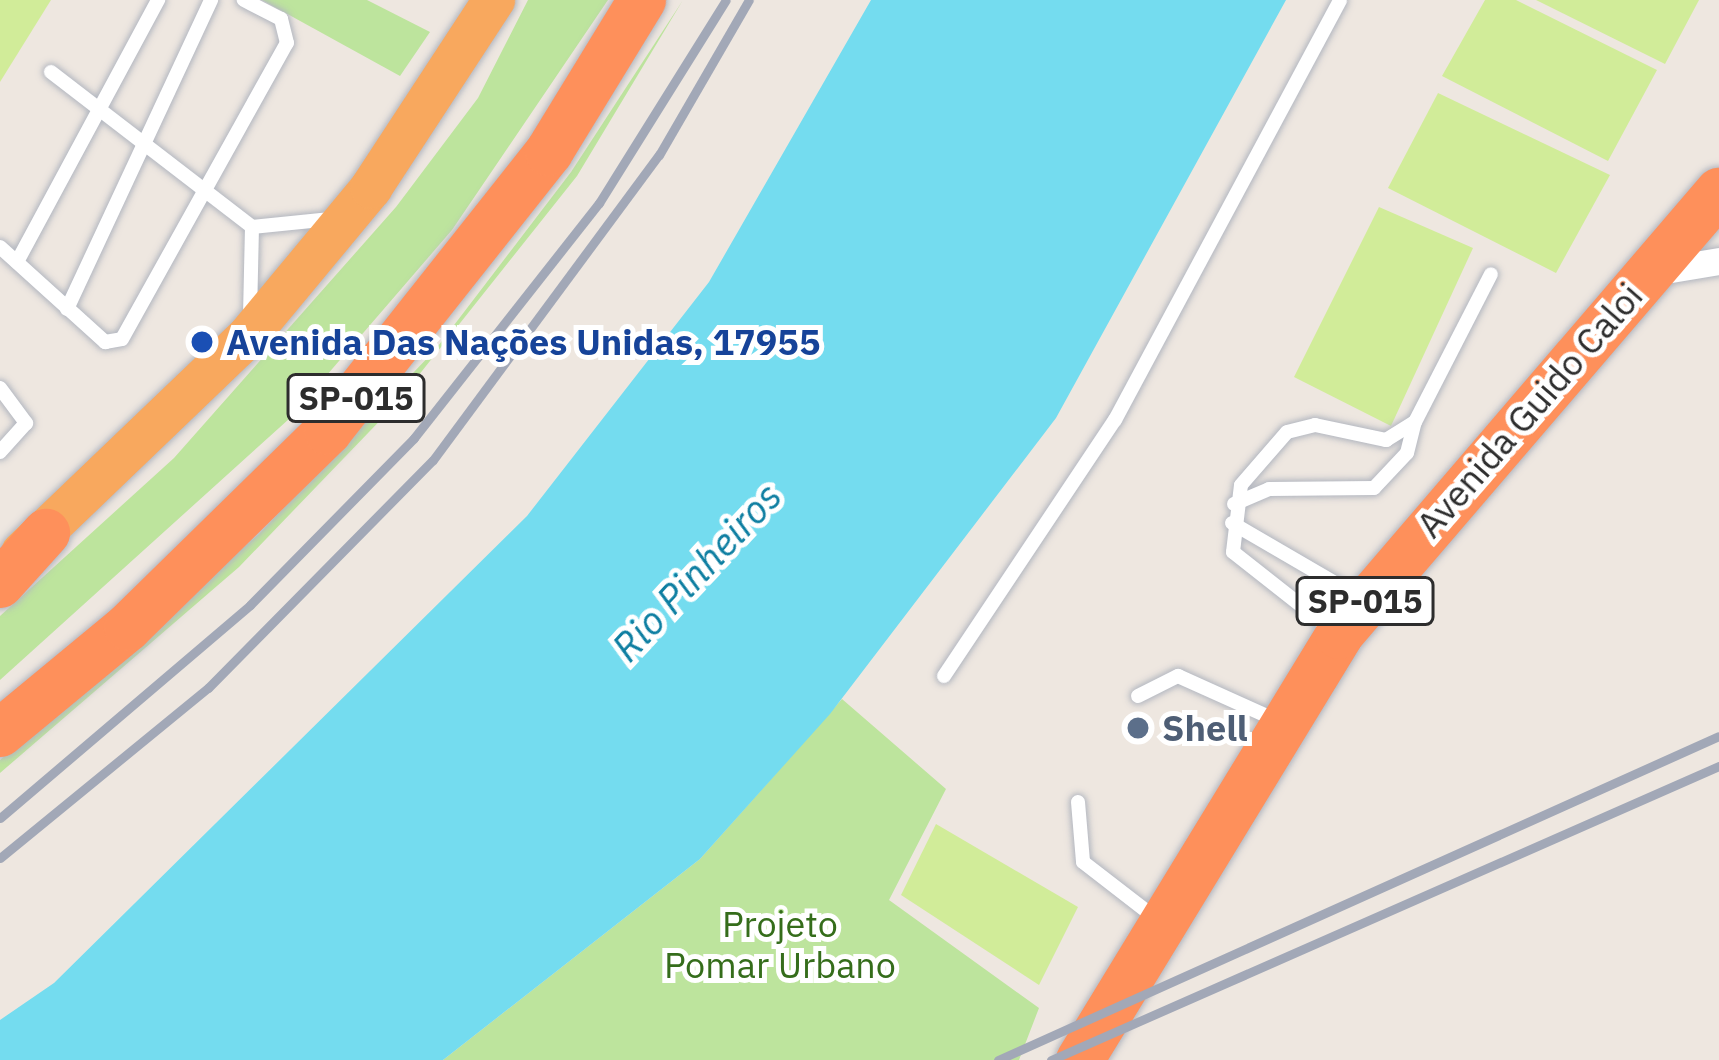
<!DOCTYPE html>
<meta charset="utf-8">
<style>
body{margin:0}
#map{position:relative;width:1719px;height:1060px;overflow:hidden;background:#eee7e0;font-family:"IBM Plex Sans",sans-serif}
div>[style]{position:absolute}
.green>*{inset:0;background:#bde49d}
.pitch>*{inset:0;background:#d1ec99}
.water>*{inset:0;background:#74dcef}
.roads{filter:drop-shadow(0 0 3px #b3b7c0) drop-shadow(0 0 3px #b3b7c0)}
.service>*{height:14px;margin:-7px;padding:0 7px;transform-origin:7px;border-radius:7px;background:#fff}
.minor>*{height:27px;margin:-13.5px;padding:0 13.5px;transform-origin:13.5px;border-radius:13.5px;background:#fff}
.trunk>*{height:42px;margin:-21px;padding:0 21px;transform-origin:21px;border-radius:21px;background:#f8a85e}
.motorway>*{height:48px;margin:-24px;padding:0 24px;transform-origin:24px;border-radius:24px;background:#fe905b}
.rail>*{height:9px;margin:-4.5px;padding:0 4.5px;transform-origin:4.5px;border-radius:4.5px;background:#a2a8b7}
.dots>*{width:33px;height:33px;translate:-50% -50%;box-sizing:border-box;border:6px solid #fff;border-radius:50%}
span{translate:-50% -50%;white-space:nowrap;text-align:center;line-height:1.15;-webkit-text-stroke:10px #fff;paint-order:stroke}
.shield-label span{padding:3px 9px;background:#fff;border:3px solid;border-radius:9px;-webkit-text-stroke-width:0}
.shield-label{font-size:33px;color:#2d2d2d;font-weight:700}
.transit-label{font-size:36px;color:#164399;font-weight:700}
.left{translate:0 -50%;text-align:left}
.street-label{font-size:36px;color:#2d2d2d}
.service-label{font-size:36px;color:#4e5e75;font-weight:700}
.park-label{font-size:36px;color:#356d1b}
.water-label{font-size:39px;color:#0d7ea1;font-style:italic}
</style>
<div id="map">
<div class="green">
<div style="clip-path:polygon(262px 0,367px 0,430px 32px,400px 76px)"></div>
<div style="clip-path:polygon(528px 0,608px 0,452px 230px,289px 419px,0 680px,0 616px,174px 458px,396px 207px,478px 98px)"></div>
<div style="clip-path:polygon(683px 0,577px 176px,395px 405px,239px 567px,0 773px,0 760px,259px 534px,435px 350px,571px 172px)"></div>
<div style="clip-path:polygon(842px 699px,946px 789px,889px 900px,1039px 1008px,1019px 1060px,443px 1060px,700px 859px)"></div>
</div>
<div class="pitch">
<div style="clip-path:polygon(0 0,51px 0,0 82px)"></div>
<div style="clip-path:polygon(1485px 0,1516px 0,1657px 70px,1608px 161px,1442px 76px)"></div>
<div style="clip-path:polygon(1536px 0,1699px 0,1665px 64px)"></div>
<div style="clip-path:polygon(1438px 93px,1610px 175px,1556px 273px,1388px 188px)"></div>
<div style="clip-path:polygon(1379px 207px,1473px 248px,1391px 426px,1294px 377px)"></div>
<div style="clip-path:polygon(936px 824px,1078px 907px,1039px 985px,901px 895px)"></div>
</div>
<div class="water">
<div style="clip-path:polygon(871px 0,1286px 0,1056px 418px,830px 714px,700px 859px,443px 1060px,0 1060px,0 1020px,54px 983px,527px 516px,709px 282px)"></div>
</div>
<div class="roads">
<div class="service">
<div style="left:51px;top:72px;width:254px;rotate:37.6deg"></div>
<div style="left:252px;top:227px;width:88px;rotate:91.3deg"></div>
<div style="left:252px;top:227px;width:79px;rotate:-5.8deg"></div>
<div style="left:0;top:247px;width:142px;rotate:42.1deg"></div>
<div style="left:105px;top:342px;width:17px;rotate:-10deg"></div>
<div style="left:122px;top:339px;width:339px;rotate:-60.9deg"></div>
<div style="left:287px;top:43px;width:25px;rotate:-104deg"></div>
<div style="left:281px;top:19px;width:42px;rotate:-152.8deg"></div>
<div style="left:17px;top:262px;width:298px;rotate:-61.7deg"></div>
<div style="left:67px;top:309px;width:341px;rotate:-65deg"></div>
<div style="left:0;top:388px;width:44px;rotate:53.4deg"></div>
<div style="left:26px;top:423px;width:39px;rotate:132deg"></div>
<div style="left:1234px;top:504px;width:38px;rotate:-23deg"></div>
<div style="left:1269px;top:489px;width:105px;rotate:-0.5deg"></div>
<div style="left:1374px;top:488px;width:48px;rotate:-46.7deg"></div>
<div style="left:1407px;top:453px;width:32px;rotate:-76deg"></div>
<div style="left:1232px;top:523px;width:149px;rotate:30.2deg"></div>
<div style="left:1332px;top:630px;width:126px;rotate:-141.8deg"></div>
<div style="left:1233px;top:552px;width:67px;rotate:-83.2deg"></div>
<div style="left:1241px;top:485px;width:70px;rotate:-49deg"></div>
<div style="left:1287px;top:432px;width:29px;rotate:-14deg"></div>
<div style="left:1315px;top:425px;width:73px;rotate:11.9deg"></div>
<div style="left:1386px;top:440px;width:34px;rotate:-32deg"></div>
<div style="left:1415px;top:422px;width:166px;rotate:-62.8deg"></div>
<div style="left:944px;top:676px;width:308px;rotate:-56.3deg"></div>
<div style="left:1115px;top:420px;width:476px;rotate:-61.8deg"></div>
<div style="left:1138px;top:696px;width:45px;rotate:-26.6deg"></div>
<div style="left:1178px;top:676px;width:110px;rotate:24.2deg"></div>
<div style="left:1078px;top:802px;width:60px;rotate:85.2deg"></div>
<div style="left:1083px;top:862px;width:95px;rotate:37.7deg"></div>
</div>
<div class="minor">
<div style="left:1647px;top:273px;width:73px;rotate:-9.5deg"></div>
</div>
<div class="trunk">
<div style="left:22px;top:553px;width:316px;rotate:-43.8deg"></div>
<div style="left:250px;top:334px;width:190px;rotate:-50.3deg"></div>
<div style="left:371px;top:188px;width:225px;rotate:-56.8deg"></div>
</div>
<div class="motorway">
<div style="left:0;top:584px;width:69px;rotate:-48deg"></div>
<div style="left:0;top:733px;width:166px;rotate:-39.6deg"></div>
<div style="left:128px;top:627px;width:280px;rotate:-44.4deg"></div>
<div style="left:328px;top:431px;width:356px;rotate:-51.6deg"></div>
<div style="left:549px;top:152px;width:178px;rotate:-58.5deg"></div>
<div style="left:1080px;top:1060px;width:498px;rotate:-58.6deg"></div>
<div style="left:1339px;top:635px;width:584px;rotate:-49.38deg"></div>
</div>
</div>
<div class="rail">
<div style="left:0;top:818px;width:328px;rotate:-40.4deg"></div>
<div style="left:250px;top:605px;width:234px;rotate:-45.5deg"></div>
<div style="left:414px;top:438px;width:299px;rotate:-51.8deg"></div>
<div style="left:599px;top:203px;width:239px;rotate:-58deg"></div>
<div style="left:0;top:858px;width:269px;rotate:-39.3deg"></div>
<div style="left:208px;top:688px;width:320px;rotate:-45.4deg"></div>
<div style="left:433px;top:460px;width:380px;rotate:-53.5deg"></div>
<div style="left:659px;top:155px;width:179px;rotate:-59.9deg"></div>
<div style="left:998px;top:1060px;width:790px;rotate:-24.2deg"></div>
<div style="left:1051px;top:1060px;width:730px;rotate:-23.76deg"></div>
</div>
<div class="dots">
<div style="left:202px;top:342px;background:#1a4fb4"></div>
<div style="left:1138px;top:728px;background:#5c6f8a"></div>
</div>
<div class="shield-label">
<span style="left:356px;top:398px">SP-015</span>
<span style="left:1365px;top:601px">SP-015</span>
</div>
<div class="transit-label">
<span class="left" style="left:226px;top:342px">Avenida Das Nações Unidas, 17955</span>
</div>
<div class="street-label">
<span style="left:1529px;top:410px;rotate:-49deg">Avenida Guido Caloi</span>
</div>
<div class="service-label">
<span class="left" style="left:1162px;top:728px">Shell</span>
</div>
<div class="park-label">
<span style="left:780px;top:944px">Projeto<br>Pomar Urbano</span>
</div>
<div class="water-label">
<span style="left:697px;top:572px;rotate:-47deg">Rio Pinheiros</span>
</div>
</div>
